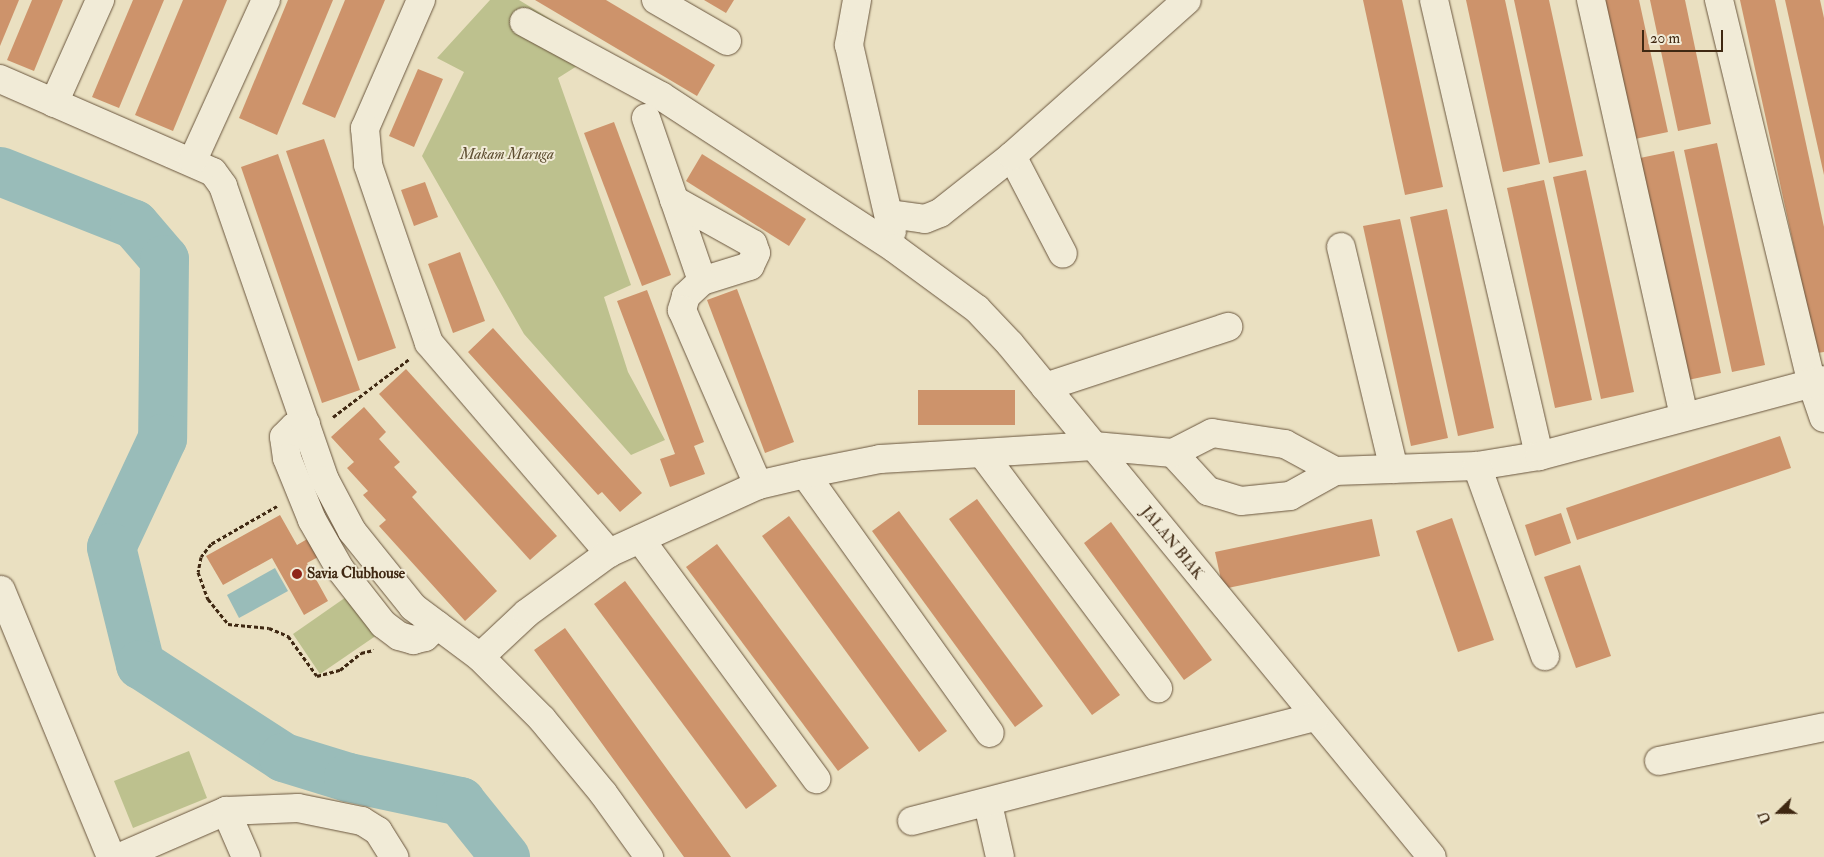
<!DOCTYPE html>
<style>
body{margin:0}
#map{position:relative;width:1824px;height:857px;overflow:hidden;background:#eae0c1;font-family:"IM FELL Double Pica",serif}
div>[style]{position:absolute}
.green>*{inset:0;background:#bdc18e}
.water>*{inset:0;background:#99bcb9}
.river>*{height:49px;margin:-24.5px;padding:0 24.5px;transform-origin:24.5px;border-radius:24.5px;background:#99bcb9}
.building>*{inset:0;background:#cd936b}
.path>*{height:3px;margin-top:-1.5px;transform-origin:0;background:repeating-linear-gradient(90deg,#3f2812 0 4px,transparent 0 6.5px)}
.roads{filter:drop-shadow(0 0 1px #6a563e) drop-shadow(0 0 1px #6a563e)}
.minor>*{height:28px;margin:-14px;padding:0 14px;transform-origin:14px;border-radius:14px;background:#f1ebd7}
.dots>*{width:14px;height:14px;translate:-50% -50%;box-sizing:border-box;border:2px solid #f1ebd7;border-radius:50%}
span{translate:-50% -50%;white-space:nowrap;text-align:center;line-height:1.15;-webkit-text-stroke:4px #f1ebd7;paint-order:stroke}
.park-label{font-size:15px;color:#5e4e31;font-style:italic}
.street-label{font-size:15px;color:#3f2812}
.poi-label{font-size:15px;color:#3f2812;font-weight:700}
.left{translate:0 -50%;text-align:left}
.north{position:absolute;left:1754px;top:787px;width:50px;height:50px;-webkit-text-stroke:4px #f1ebd7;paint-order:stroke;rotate:248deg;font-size:14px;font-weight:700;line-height:20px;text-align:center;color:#3f2812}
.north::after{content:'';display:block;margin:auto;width:18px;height:22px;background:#3f2812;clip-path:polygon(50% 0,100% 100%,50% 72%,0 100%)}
.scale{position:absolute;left:1642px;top:30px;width:81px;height:22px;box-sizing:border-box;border:2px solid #3f2812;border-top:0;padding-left:6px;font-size:15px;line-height:18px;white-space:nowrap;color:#3f2812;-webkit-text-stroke:4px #f1ebd7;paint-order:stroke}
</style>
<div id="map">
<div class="green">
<div style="clip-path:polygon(490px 0,519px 0,588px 42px,577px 66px,558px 78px,631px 285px,604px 297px,628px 372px,665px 440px,631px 455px,524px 334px,422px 156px,464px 72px,437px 58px)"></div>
<div style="clip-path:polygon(349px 595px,377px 635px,320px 674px,293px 634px)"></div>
<div style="clip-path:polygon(189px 751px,207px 798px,133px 828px,114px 781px)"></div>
</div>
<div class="water">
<div style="clip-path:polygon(275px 568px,288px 591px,239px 618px,227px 595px)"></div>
</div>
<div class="river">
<div style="left:0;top:171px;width:144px;rotate:21.6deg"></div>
<div style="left:134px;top:224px;width:46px;rotate:49.4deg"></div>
<div style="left:164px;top:259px;width:179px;rotate:90.6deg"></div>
<div style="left:162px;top:438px;width:120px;rotate:115.1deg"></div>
<div style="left:111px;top:547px;width:121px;rotate:76.1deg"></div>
<div style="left:140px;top:664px;width:171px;rotate:33deg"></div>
<div style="left:283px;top:757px;width:68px;rotate:17.1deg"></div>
<div style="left:348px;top:777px;width:115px;rotate:12.1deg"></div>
<div style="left:460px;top:801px;width:72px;rotate:51.2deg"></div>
</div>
<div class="building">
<div style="clip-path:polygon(0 0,19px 0,0 46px)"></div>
<div style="clip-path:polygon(32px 0,63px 0,34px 71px,7px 60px)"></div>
<div style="clip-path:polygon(133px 0,164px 0,119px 108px,92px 97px)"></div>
<div style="clip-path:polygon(183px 0,227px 0,173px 131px,135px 115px)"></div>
<div style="clip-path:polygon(288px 0,333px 0,277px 135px,239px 118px)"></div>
<div style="clip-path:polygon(345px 0,385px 0,335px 118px,302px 104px)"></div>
<div style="clip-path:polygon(535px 0,606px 0,715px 65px,697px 96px)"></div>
<div style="clip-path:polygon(704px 0,734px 0,726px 13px)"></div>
<div style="clip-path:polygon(1363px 0,1402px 0,1443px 187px,1405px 195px)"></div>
<div style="clip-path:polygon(1466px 0,1505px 0,1540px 164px,1503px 172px)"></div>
<div style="clip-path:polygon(1514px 0,1549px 0,1583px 156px,1549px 163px)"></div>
<div style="clip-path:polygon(1604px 0,1639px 0,1668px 132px,1635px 139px)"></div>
<div style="clip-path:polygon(1650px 0,1685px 0,1711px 124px,1678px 131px)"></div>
<div style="clip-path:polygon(1740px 0,1775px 0,1824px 227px,1824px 352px,1817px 353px)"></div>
<div style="clip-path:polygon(1785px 0,1820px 0,1824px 18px,1824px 175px)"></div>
<div style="clip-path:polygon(418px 69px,443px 79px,414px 147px,389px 136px)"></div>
<div style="clip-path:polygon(614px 122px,671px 275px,642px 286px,584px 133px)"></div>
<div style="clip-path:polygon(324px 139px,396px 348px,358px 361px,286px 151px)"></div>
<div style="clip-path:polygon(1717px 143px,1765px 365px,1732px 372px,1684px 150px)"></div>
<div style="clip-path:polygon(1674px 151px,1721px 373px,1688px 380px,1640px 158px)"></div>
<div style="clip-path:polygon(278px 154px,360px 390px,322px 403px,241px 167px)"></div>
<div style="clip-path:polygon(702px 154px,806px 219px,789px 246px,686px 181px)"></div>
<div style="clip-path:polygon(1586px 170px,1634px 392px,1601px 399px,1553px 177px)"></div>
<div style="clip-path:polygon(1544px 180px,1592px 400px,1555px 408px,1507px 188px)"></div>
<div style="clip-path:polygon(425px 182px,438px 217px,414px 226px,401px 190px)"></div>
<div style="clip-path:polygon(1447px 209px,1494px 428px,1458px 436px,1410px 217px)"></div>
<div style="clip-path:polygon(1400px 219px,1448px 438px,1411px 446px,1363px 226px)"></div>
<div style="clip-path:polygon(460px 252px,485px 321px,453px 333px,428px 264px)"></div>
<div style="clip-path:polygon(737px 289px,794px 442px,765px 453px,707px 300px)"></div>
<div style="clip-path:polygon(647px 290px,704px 442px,694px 446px,705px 474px,670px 487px,660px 459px,675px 454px,617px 301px)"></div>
<div style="clip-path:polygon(493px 328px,642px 493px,620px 512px,602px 492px,598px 495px,468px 352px)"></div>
<div style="clip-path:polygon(406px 369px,557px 536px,530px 560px,379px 394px)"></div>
<div style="clip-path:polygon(918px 390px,1015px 390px,1015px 425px,918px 425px)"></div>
<div style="clip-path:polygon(364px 407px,386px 432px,379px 439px,400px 462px,394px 467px,417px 492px,412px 497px,497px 591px,465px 621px,379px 526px,386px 520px,363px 495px,368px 491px,347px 468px,354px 462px,331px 437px)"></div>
<div style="clip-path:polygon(1780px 436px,1791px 468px,1577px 540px,1566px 508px)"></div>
<div style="clip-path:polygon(977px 499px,1120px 695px,1092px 715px,949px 519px)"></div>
<div style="clip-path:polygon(899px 511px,1043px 706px,1015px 727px,872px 531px)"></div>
<div style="clip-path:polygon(1561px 513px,1571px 543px,1535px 556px,1525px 525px)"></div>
<div style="clip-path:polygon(280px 515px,297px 545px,309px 538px,320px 556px,307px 563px,328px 601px,304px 615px,272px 558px,223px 585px,206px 556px)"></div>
<div style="clip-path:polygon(789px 516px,947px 731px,919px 752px,762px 536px)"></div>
<div style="clip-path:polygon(1452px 518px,1494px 640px,1458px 652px,1416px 531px)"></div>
<div style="clip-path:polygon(1372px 519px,1380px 556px,1223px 589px,1215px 552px)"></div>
<div style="clip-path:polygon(1111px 522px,1212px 660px,1184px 680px,1084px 543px)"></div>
<div style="clip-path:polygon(717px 544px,869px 748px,838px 771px,686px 567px)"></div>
<div style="clip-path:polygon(1580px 565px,1611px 656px,1576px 668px,1544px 577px)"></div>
<div style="clip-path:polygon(625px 581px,777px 786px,746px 809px,594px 604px)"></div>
<div style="clip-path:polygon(565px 628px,659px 758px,731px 857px,684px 857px,572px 702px,534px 650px)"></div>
</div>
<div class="path">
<div style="left:333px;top:417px;width:96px;rotate:-37.3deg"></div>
<div style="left:277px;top:506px;width:76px;rotate:150.1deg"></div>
<div style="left:211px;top:544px;width:16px;rotate:128deg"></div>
<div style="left:201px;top:557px;width:15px;rotate:101deg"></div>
<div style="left:198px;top:572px;width:29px;rotate:70deg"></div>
<div style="left:208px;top:599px;width:32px;rotate:51deg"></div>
<div style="left:228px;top:624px;width:41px;rotate:5.6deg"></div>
<div style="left:269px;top:628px;width:21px;rotate:23deg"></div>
<div style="left:288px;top:636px;width:49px;rotate:54.1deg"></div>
<div style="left:317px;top:676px;width:24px;rotate:-15deg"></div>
<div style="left:340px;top:670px;width:27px;rotate:-39deg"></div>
<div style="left:361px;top:653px;width:13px;rotate:-13deg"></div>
</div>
<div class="roads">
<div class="minor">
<div style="left:421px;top:0;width:140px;rotate:113.6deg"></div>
<div style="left:365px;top:128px;width:37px;rotate:85deg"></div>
<div style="left:368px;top:165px;width:188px;rotate:71.1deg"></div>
<div style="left:429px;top:343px;width:277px;rotate:49.4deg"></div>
<div style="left:656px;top:0;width:82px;rotate:30deg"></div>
<div style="left:857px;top:0;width:46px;rotate:100.1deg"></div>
<div style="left:849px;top:45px;width:191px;rotate:77deg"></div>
<div style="left:1434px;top:0;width:468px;rotate:77deg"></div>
<div style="left:1591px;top:0;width:426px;rotate:77.4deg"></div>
<div style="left:1719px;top:0;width:392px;rotate:76.4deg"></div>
<div style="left:1811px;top:381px;width:39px;rotate:71deg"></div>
<div style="left:524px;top:22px;width:156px;rotate:28.4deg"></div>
<div style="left:661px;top:96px;width:278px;rotate:33.1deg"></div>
<div style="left:894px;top:248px;width:103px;rotate:36.3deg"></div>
<div style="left:977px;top:309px;width:48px;rotate:46.7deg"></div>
<div style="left:1010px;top:344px;width:664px;rotate:50.56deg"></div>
<div style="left:0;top:79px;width:232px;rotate:23.6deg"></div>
<div style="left:213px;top:172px;width:17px;rotate:54deg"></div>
<div style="left:223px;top:186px;width:311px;rotate:70.9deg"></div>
<div style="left:325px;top:480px;width:58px;rotate:62.1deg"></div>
<div style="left:352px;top:531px;width:97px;rotate:51.2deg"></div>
<div style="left:413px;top:607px;width:84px;rotate:36.7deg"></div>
<div style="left:480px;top:657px;width:88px;rotate:45deg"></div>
<div style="left:542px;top:719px;width:96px;rotate:50.5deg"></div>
<div style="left:603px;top:793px;width:79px;rotate:54.3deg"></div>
<div style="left:54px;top:103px;width:113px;rotate:-65.9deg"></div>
<div style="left:646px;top:118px;width:172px;rotate:71deg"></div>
<div style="left:1012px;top:156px;width:110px;rotate:62.5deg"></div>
<div style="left:193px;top:160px;width:176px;rotate:-65.5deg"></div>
<div style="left:674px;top:200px;width:90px;rotate:29.1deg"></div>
<div style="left:753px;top:244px;width:9px;rotate:72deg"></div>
<div style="left:756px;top:253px;width:14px;rotate:115deg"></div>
<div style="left:750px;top:266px;width:50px;rotate:162.6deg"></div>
<div style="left:702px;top:281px;width:22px;rotate:137deg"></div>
<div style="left:686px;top:296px;width:15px;rotate:106deg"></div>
<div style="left:682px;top:310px;width:191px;rotate:66.5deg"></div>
<div style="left:890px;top:214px;width:35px;rotate:8deg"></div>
<div style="left:925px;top:219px;width:16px;rotate:-22deg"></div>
<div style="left:940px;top:213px;width:92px;rotate:-38.4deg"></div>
<div style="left:1012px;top:156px;width:234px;rotate:-41.7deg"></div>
<div style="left:1341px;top:247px;width:228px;rotate:76.6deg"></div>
<div style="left:1045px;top:387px;width:193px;rotate:-18.2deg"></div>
<div style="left:306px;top:424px;width:12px;rotate:166deg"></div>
<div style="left:294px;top:427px;width:14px;rotate:135deg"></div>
<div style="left:284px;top:437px;width:21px;rotate:82deg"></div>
<div style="left:287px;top:458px;width:67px;rotate:68deg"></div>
<div style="left:312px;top:520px;width:56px;rotate:60.3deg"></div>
<div style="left:340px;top:569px;width:70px;rotate:52deg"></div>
<div style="left:383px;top:624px;width:20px;rotate:37deg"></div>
<div style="left:399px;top:636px;width:15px;rotate:16deg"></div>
<div style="left:413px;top:640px;width:12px;rotate:-14deg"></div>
<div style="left:425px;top:637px;width:17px;rotate:-45deg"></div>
<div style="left:982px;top:453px;width:294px;rotate:53.2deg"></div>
<div style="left:1173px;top:453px;width:52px;rotate:47.4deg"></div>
<div style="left:1208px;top:491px;width:34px;rotate:17deg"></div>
<div style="left:1241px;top:501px;width:49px;rotate:-5.8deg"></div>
<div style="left:1290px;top:496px;width:51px;rotate:-29.1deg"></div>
<div style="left:1335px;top:471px;width:142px;rotate:-2deg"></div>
<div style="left:1477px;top:466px;width:63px;rotate:-9.2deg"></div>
<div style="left:1539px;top:456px;width:295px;rotate:-14.9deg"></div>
<div style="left:1477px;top:466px;width:202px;rotate:70.3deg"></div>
<div style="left:805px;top:474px;width:318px;rotate:54.5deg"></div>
<div style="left:640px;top:539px;width:298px;rotate:53.7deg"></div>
<div style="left:1px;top:590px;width:289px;rotate:67.6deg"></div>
<div style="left:480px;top:657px;width:64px;rotate:-43.1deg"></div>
<div style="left:527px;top:613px;width:102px;rotate:-36.2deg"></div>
<div style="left:609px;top:553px;width:164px;rotate:-24.5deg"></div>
<div style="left:758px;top:485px;width:48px;rotate:-13.2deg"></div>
<div style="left:805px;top:474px;width:76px;rotate:-11.3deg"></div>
<div style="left:880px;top:459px;width:102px;rotate:-3.4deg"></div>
<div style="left:982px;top:453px;width:112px;rotate:-3.6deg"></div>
<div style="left:1094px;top:446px;width:79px;rotate:5.1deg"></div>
<div style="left:1173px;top:453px;width:44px;rotate:-27.1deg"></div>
<div style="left:1212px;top:433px;width:74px;rotate:8.6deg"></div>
<div style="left:1285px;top:444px;width:57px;rotate:28.4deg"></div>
<div style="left:1659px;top:761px;width:168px;rotate:-11.6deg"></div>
<div style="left:988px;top:804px;width:54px;rotate:77.2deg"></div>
<div style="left:226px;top:811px;width:72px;rotate:-2.4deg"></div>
<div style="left:298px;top:808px;width:65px;rotate:11.5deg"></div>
<div style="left:362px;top:821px;width:19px;rotate:32deg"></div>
<div style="left:378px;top:831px;width:31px;rotate:58deg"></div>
<div style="left:912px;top:821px;width:416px;rotate:-14.5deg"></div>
<div style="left:120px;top:857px;width:116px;rotate:-23.5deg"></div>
<div style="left:226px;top:811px;width:50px;rotate:66.5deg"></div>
</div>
</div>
<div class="dots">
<div style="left:297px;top:574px;background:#8f2418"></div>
</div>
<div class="park-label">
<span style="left:507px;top:155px">Makam Maruga</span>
</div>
<div class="street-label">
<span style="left:1172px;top:543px;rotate:51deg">JALAN BIAK</span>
</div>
<div class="poi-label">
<span class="left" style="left:307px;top:574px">Savia Clubhouse</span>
</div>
<div class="north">U</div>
<div class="scale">20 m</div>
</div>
